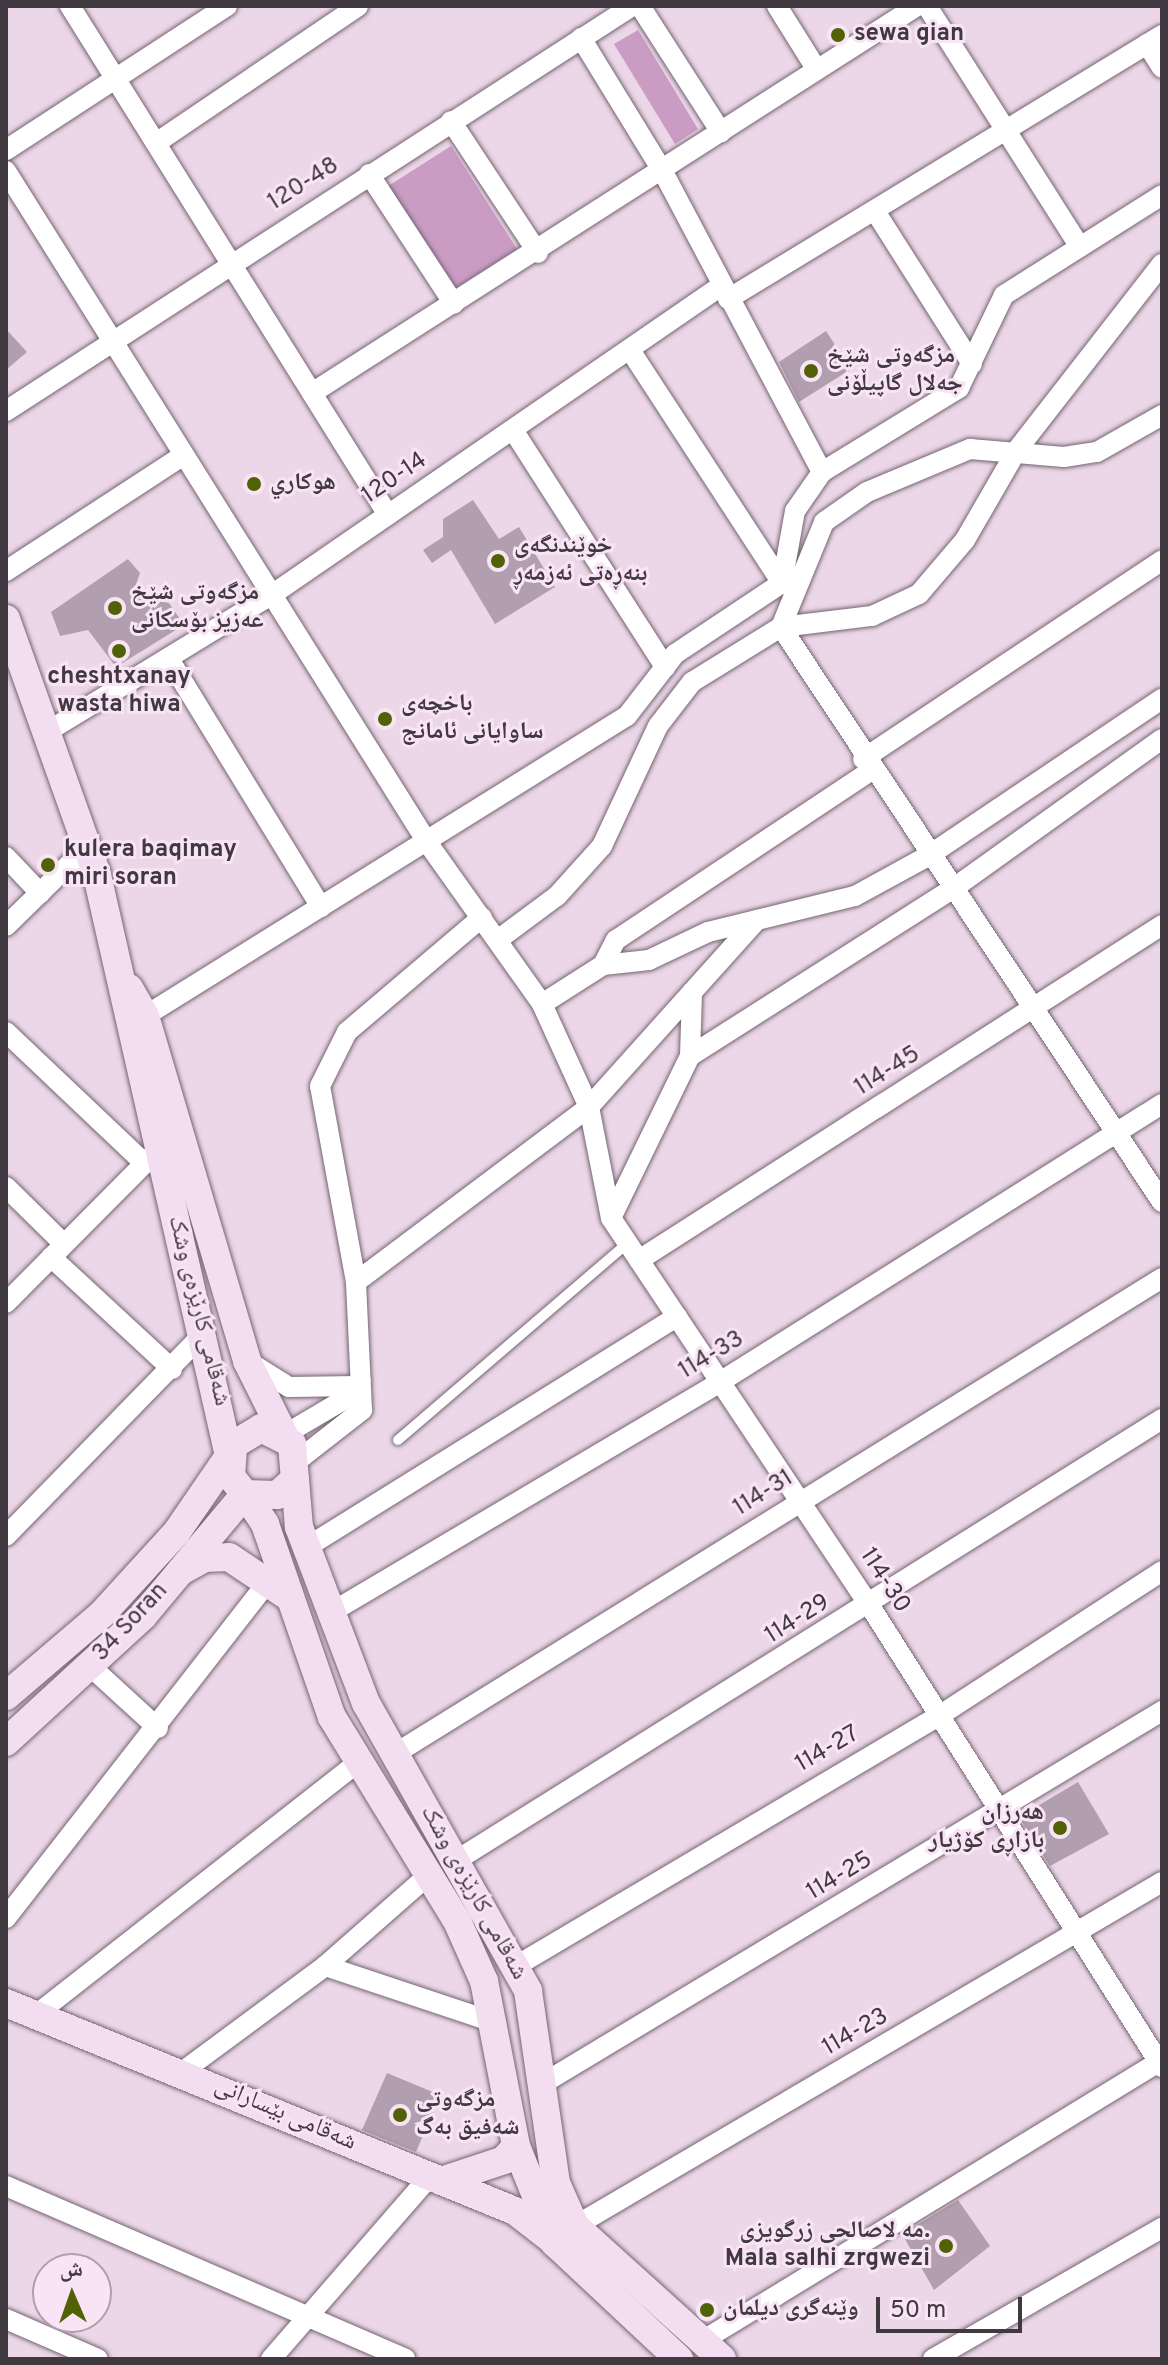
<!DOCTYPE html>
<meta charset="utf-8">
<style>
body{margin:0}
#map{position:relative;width:1168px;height:2365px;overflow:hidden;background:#ebd7e8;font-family:Overpass,"Noto Naskh Arabic",sans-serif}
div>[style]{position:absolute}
.green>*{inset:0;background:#ca9cc4}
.building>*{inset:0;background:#b19eae}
.roads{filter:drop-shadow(0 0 2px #756473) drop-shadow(0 0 2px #756473)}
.lane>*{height:10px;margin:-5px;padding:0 5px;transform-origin:5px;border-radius:5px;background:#fff}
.street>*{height:20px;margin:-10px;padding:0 10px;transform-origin:10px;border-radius:10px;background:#fff}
.secondary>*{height:28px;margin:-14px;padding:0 14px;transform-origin:14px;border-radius:14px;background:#f3ddf1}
.dots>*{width:22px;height:22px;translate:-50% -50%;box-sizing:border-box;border:4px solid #f8e4f5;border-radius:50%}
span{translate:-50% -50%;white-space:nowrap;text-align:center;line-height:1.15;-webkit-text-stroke:6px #f8e4f5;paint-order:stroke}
.poi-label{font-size:24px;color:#413940;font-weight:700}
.left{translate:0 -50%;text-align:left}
.right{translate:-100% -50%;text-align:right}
.street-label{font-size:24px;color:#413940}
.frame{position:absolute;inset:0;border:8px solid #413940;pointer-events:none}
.north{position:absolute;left:32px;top:2253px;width:80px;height:80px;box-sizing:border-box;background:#f8e4f5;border:2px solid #afa0ad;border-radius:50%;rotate:358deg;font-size:22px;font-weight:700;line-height:32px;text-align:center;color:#413940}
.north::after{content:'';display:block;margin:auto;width:28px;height:36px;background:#516106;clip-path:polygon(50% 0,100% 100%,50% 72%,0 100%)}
.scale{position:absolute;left:876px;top:2297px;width:146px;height:36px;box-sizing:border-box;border:4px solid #413940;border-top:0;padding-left:10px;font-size:24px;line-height:28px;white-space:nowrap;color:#413940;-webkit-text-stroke:6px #f8e4f5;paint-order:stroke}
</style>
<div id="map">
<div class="green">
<div style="clip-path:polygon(638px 30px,698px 129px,675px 144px,614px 44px)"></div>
<div style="clip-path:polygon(451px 146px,517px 249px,451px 291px,385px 188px)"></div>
</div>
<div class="building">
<div style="clip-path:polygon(6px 329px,27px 352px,6px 370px)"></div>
<div style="clip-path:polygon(826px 331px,851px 369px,799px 402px,779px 362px)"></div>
<div style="clip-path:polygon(473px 500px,499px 539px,519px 527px,555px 587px,495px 624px,451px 550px,432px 563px,423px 550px,443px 537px,443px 519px)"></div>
<div style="clip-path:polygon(128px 559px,140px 573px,132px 596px,169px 603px,184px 625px,116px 667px,88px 630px,60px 636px,51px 612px)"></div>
<div style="clip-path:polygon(1078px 1782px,1109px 1834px,1050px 1866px,1019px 1817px)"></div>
<div style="clip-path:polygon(387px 2073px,440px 2095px,416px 2152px,362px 2130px)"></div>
<div style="clip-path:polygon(958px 2200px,990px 2246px,934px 2290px,902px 2234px)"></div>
</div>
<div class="roads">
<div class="lane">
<div style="left:398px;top:1440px;width:303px;rotate:-40.6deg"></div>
</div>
<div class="street">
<div style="left:70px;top:6px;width:600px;rotate:58deg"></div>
<div style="left:640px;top:6px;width:150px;rotate:57.3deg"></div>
<div style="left:777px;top:6px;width:75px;rotate:58deg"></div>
<div style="left:927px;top:6px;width:285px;rotate:57.6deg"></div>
<div style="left:581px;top:38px;width:155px;rotate:58.5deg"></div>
<div style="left:662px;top:170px;width:342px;rotate:62.1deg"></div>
<div style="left:1147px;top:44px;width:28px;rotate:58deg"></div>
<div style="left:451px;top:121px;width:158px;rotate:56.6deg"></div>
<div style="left:156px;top:143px;width:244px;rotate:-34.1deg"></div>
<div style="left:6px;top:150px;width:264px;rotate:-33.1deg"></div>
<div style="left:6px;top:171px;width:792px;rotate:57.89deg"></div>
<div style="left:427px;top:842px;width:199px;rotate:54.6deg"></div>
<div style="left:542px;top:1004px;width:113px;rotate:65.5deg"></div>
<div style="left:589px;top:1107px;width:113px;rotate:78.8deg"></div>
<div style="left:611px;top:1218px;width:467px;rotate:56.3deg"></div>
<div style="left:870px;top:1606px;width:546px;rotate:57.65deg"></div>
<div style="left:369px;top:174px;width:155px;rotate:56.8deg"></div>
<div style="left:875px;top:211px;width:181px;rotate:57.6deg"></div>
<div style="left:728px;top:299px;width:508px;rotate:-31.31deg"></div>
<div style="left:630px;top:350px;width:278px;rotate:56.9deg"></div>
<div style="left:312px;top:393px;width:718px;rotate:-32.61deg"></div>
<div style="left:6px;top:411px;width:746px;rotate:-32.9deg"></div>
<div style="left:513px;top:430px;width:282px;rotate:57.3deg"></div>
<div style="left:6px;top:571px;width:212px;rotate:-33.1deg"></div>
<div style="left:781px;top:627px;width:690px;rotate:56.47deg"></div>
<div style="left:781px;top:627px;width:113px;rotate:-67.7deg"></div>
<div style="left:824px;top:522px;width:52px;rotate:-34.9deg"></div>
<div style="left:867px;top:492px;width:112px;rotate:-22.7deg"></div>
<div style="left:970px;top:449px;width:94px;rotate:4.9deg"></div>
<div style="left:1064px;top:457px;width:33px;rotate:-9deg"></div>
<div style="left:1097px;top:452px;width:75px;rotate:-29.6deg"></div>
<div style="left:169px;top:659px;width:291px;rotate:58.5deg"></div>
<div style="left:50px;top:730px;width:261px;rotate:-31.4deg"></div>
<div style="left:273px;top:594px;width:544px;rotate:-34.51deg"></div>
<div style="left:863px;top:759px;width:359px;rotate:-33.6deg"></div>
<div style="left:6px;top:857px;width:50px;rotate:46.6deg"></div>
<div style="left:6px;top:926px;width:113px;rotate:-44.3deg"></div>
<div style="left:499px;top:939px;width:72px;rotate:-36.6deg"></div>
<div style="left:557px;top:896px;width:67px;rotate:-48deg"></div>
<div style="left:602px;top:846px;width:132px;rotate:-65deg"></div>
<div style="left:658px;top:726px;width:56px;rotate:-52.3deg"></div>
<div style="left:692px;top:682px;width:105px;rotate:-31.7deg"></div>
<div style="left:781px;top:627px;width:92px;rotate:-6.9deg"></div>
<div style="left:872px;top:616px;width:52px;rotate:-25.1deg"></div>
<div style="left:919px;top:594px;width:71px;rotate:-49.6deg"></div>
<div style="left:965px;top:540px;width:104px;rotate:-60deg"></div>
<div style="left:1017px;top:450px;width:236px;rotate:-52.1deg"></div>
<div style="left:603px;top:965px;width:28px;rotate:-63deg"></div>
<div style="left:616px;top:940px;width:305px;rotate:-33.6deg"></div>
<div style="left:542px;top:1004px;width:72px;rotate:-32.6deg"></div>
<div style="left:603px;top:965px;width:46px;rotate:-6.2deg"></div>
<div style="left:649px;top:960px;width:65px;rotate:-25.4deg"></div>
<div style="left:708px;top:932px;width:151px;rotate:-13.8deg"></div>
<div style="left:855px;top:896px;width:83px;rotate:-28.7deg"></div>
<div style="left:928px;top:856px;width:282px;rotate:-33.9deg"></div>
<div style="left:145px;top:1016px;width:568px;rotate:-31.9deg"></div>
<div style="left:627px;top:716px;width:78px;rotate:-52.3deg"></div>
<div style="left:675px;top:654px;width:128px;rotate:-33.6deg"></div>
<div style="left:782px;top:583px;width:73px;rotate:-79.8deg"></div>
<div style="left:795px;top:511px;width:47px;rotate:-55.3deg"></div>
<div style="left:822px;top:472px;width:161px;rotate:-31.5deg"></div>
<div style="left:959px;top:388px;width:103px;rotate:-64.2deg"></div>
<div style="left:1004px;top:295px;width:187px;rotate:-32.3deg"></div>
<div style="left:6px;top:1032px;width:189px;rotate:43.5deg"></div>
<div style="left:690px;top:1056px;width:64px;rotate:-88.2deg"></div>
<div style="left:6px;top:1187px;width:81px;rotate:44.5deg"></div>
<div style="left:611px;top:1218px;width:180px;rotate:-64deg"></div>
<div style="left:690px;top:1056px;width:309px;rotate:-32.5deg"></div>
<div style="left:951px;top:890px;width:259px;rotate:-35.6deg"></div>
<div style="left:51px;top:1257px;width:165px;rotate:42.8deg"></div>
<div style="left:639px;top:1260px;width:621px;rotate:-32.64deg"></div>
<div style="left:356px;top:1282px;width:291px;rotate:-36.9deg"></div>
<div style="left:589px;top:1107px;width:251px;rotate:-48.1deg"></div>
<div style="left:6px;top:1303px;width:207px;rotate:-45.2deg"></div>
<div style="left:249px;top:1362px;width:47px;rotate:32deg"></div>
<div style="left:289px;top:1387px;width:68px;rotate:-0.8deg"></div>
<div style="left:284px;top:1435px;width:79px;rotate:-30.5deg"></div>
<div style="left:352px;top:1395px;width:17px;rotate:-59deg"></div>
<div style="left:297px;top:1461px;width:83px;rotate:-38.1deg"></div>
<div style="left:362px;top:1410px;width:128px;rotate:-92.7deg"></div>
<div style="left:356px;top:1282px;width:199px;rotate:-100.4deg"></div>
<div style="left:320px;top:1086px;width:60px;rotate:-63.4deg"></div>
<div style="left:347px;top:1032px;width:177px;rotate:-40.4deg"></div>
<div style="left:6px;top:1536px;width:285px;rotate:-45.7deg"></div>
<div style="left:307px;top:1547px;width:436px;rotate:-31.9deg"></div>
<div style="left:330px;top:1613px;width:453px;rotate:-30.6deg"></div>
<div style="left:720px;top:1382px;width:522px;rotate:-32.17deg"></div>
<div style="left:90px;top:1666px;width:92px;rotate:42.4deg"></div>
<div style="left:393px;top:1755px;width:905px;rotate:-31.81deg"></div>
<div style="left:457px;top:1860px;width:832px;rotate:-32.03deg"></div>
<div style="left:6px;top:1918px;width:428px;rotate:-52.1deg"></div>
<div style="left:325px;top:1966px;width:180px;rotate:18.4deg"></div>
<div style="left:516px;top:1966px;width:491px;rotate:-30.6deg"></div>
<div style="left:939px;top:1716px;width:266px;rotate:-33deg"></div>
<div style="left:37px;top:2014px;width:408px;rotate:-38.1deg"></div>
<div style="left:182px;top:2072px;width:178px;rotate:-36.5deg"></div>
<div style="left:325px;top:1966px;width:133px;rotate:-41.3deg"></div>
<div style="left:542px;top:2084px;width:724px;rotate:-31.03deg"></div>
<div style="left:6px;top:2186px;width:435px;rotate:23.4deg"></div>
<div style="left:575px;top:2226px;width:680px;rotate:-30.37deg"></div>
<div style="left:6px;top:2319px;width:100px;rotate:23.5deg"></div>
<div style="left:702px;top:2341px;width:539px;rotate:-31.42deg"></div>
<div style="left:271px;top:2359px;width:242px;rotate:-49deg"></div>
<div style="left:933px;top:2359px;width:264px;rotate:-29.8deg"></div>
</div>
<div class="secondary">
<div style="left:6px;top:619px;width:272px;rotate:70.4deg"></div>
<div style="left:97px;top:875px;width:596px;rotate:77.2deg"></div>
<div style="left:229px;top:1456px;width:93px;rotate:124.5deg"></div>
<div style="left:176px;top:1533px;width:111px;rotate:132.4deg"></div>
<div style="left:101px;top:1615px;width:125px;rotate:139.5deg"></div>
<div style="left:129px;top:988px;width:32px;rotate:60deg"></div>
<div style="left:145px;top:1016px;width:360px;rotate:73.5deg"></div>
<div style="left:247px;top:1361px;width:83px;rotate:63.4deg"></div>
<div style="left:295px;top:1479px;width:24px;rotate:138deg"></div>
<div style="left:277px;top:1495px;width:32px;rotate:-178deg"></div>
<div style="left:245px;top:1494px;width:22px;rotate:-129deg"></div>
<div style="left:231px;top:1477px;width:32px;rotate:-86deg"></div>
<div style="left:233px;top:1445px;width:33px;rotate:-31deg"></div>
<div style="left:261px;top:1428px;width:35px;rotate:27deg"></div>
<div style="left:292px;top:1444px;width:83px;rotate:85.2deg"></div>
<div style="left:299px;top:1527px;width:188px;rotate:69.2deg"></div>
<div style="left:366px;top:1703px;width:330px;rotate:60.6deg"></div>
<div style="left:528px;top:1991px;width:194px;rotate:81.7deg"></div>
<div style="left:556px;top:2183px;width:47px;rotate:66.2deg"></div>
<div style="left:575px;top:2226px;width:198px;rotate:42.1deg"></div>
<div style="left:181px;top:1571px;width:26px;rotate:-29deg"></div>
<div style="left:204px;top:1558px;width:25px;rotate:-2deg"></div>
<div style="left:229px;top:1557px;width:69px;rotate:33.7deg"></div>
<div style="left:6px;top:1742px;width:186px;rotate:-42.6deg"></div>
<div style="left:143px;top:1616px;width:159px;rotate:-50.1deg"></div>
<div style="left:245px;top:1494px;width:36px;rotate:56deg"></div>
<div style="left:265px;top:1524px;width:204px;rotate:70.9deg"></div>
<div style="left:332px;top:1717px;width:241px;rotate:58.5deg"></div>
<div style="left:458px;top:1923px;width:64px;rotate:65.9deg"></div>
<div style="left:484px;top:1981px;width:168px;rotate:79deg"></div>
<div style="left:516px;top:2146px;width:105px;rotate:68.1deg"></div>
<div style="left:555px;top:2243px;width:170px;rotate:43.1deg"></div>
<div style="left:6px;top:2003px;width:550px;rotate:22.23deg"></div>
<div style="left:515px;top:2211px;width:51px;rotate:37.8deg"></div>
<div style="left:441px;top:2181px;width:66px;rotate:-18.4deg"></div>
<div style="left:504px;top:2160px;width:18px;rotate:-49deg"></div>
</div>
</div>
<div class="dots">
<div style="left:838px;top:35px;background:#516106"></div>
<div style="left:811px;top:371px;background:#516106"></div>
<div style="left:254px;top:484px;background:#516106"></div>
<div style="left:498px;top:561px;background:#516106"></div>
<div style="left:115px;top:608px;background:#516106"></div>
<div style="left:119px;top:651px;background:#516106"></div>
<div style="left:385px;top:719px;background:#516106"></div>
<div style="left:48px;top:865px;background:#516106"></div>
<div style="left:1060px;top:1828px;background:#516106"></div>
<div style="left:400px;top:2115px;background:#516106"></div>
<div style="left:946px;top:2246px;background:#516106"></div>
<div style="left:707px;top:2310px;background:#516106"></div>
</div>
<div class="poi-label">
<span class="left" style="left:854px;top:35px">sewa gian</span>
<span class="left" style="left:827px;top:371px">مزگەوتی شێخ<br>جەلال گاپیڵۆنی</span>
<span class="left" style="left:270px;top:484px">هوكاري</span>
<span class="left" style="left:514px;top:561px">خوێندنگەی<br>بنەڕەتی ئەزمەڕ</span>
<span class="left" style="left:131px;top:608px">مزگەوتی شێخ<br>عەزیز بۆسکانی</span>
<span style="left:119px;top:692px">cheshtxanay<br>wasta hiwa</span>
<span class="left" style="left:401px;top:719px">باخچەی<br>ساوایانی ئامانج</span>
<span class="left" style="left:64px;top:865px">kulera baqimay<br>miri soran</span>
<span class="right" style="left:1044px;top:1828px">ھەرزان<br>بازاڕی کۆژیار</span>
<span class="left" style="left:416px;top:2115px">مزگەوتی<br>شەفیق بەگ</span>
<span class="right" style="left:930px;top:2246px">مه لاصالحی زرگویزی.<br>Mala salhi zrgwezi</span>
<span class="left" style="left:723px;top:2310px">وێنە‌گری دیلمان</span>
</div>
<div class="street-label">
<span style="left:304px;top:185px;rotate:-32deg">120-48</span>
<span style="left:395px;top:479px;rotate:-34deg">120-14</span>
<span style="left:888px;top:1072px;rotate:-32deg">114-45</span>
<span style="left:198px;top:1311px;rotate:76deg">شەقامی کارێزەی وشک</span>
<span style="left:712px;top:1356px;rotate:-31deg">114-33</span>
<span style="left:764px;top:1494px;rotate:-32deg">114-31</span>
<span style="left:884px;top:1581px;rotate:57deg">114-30</span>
<span style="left:798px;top:1620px;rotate:-32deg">114-29</span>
<span style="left:131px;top:1623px;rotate:-47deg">34 Soran</span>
<span style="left:828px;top:1750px;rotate:-30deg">114-27</span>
<span style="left:840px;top:1877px;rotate:-31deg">114-25</span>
<span style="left:473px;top:1893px;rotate:61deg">شەقامی کارێزەی وشک</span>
<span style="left:856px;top:2033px;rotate:-30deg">114-23</span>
<span style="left:285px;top:2115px;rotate:23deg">شەقامی بێسارانی</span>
</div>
<div class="frame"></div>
<div class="north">ش</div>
<div class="scale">50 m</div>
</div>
